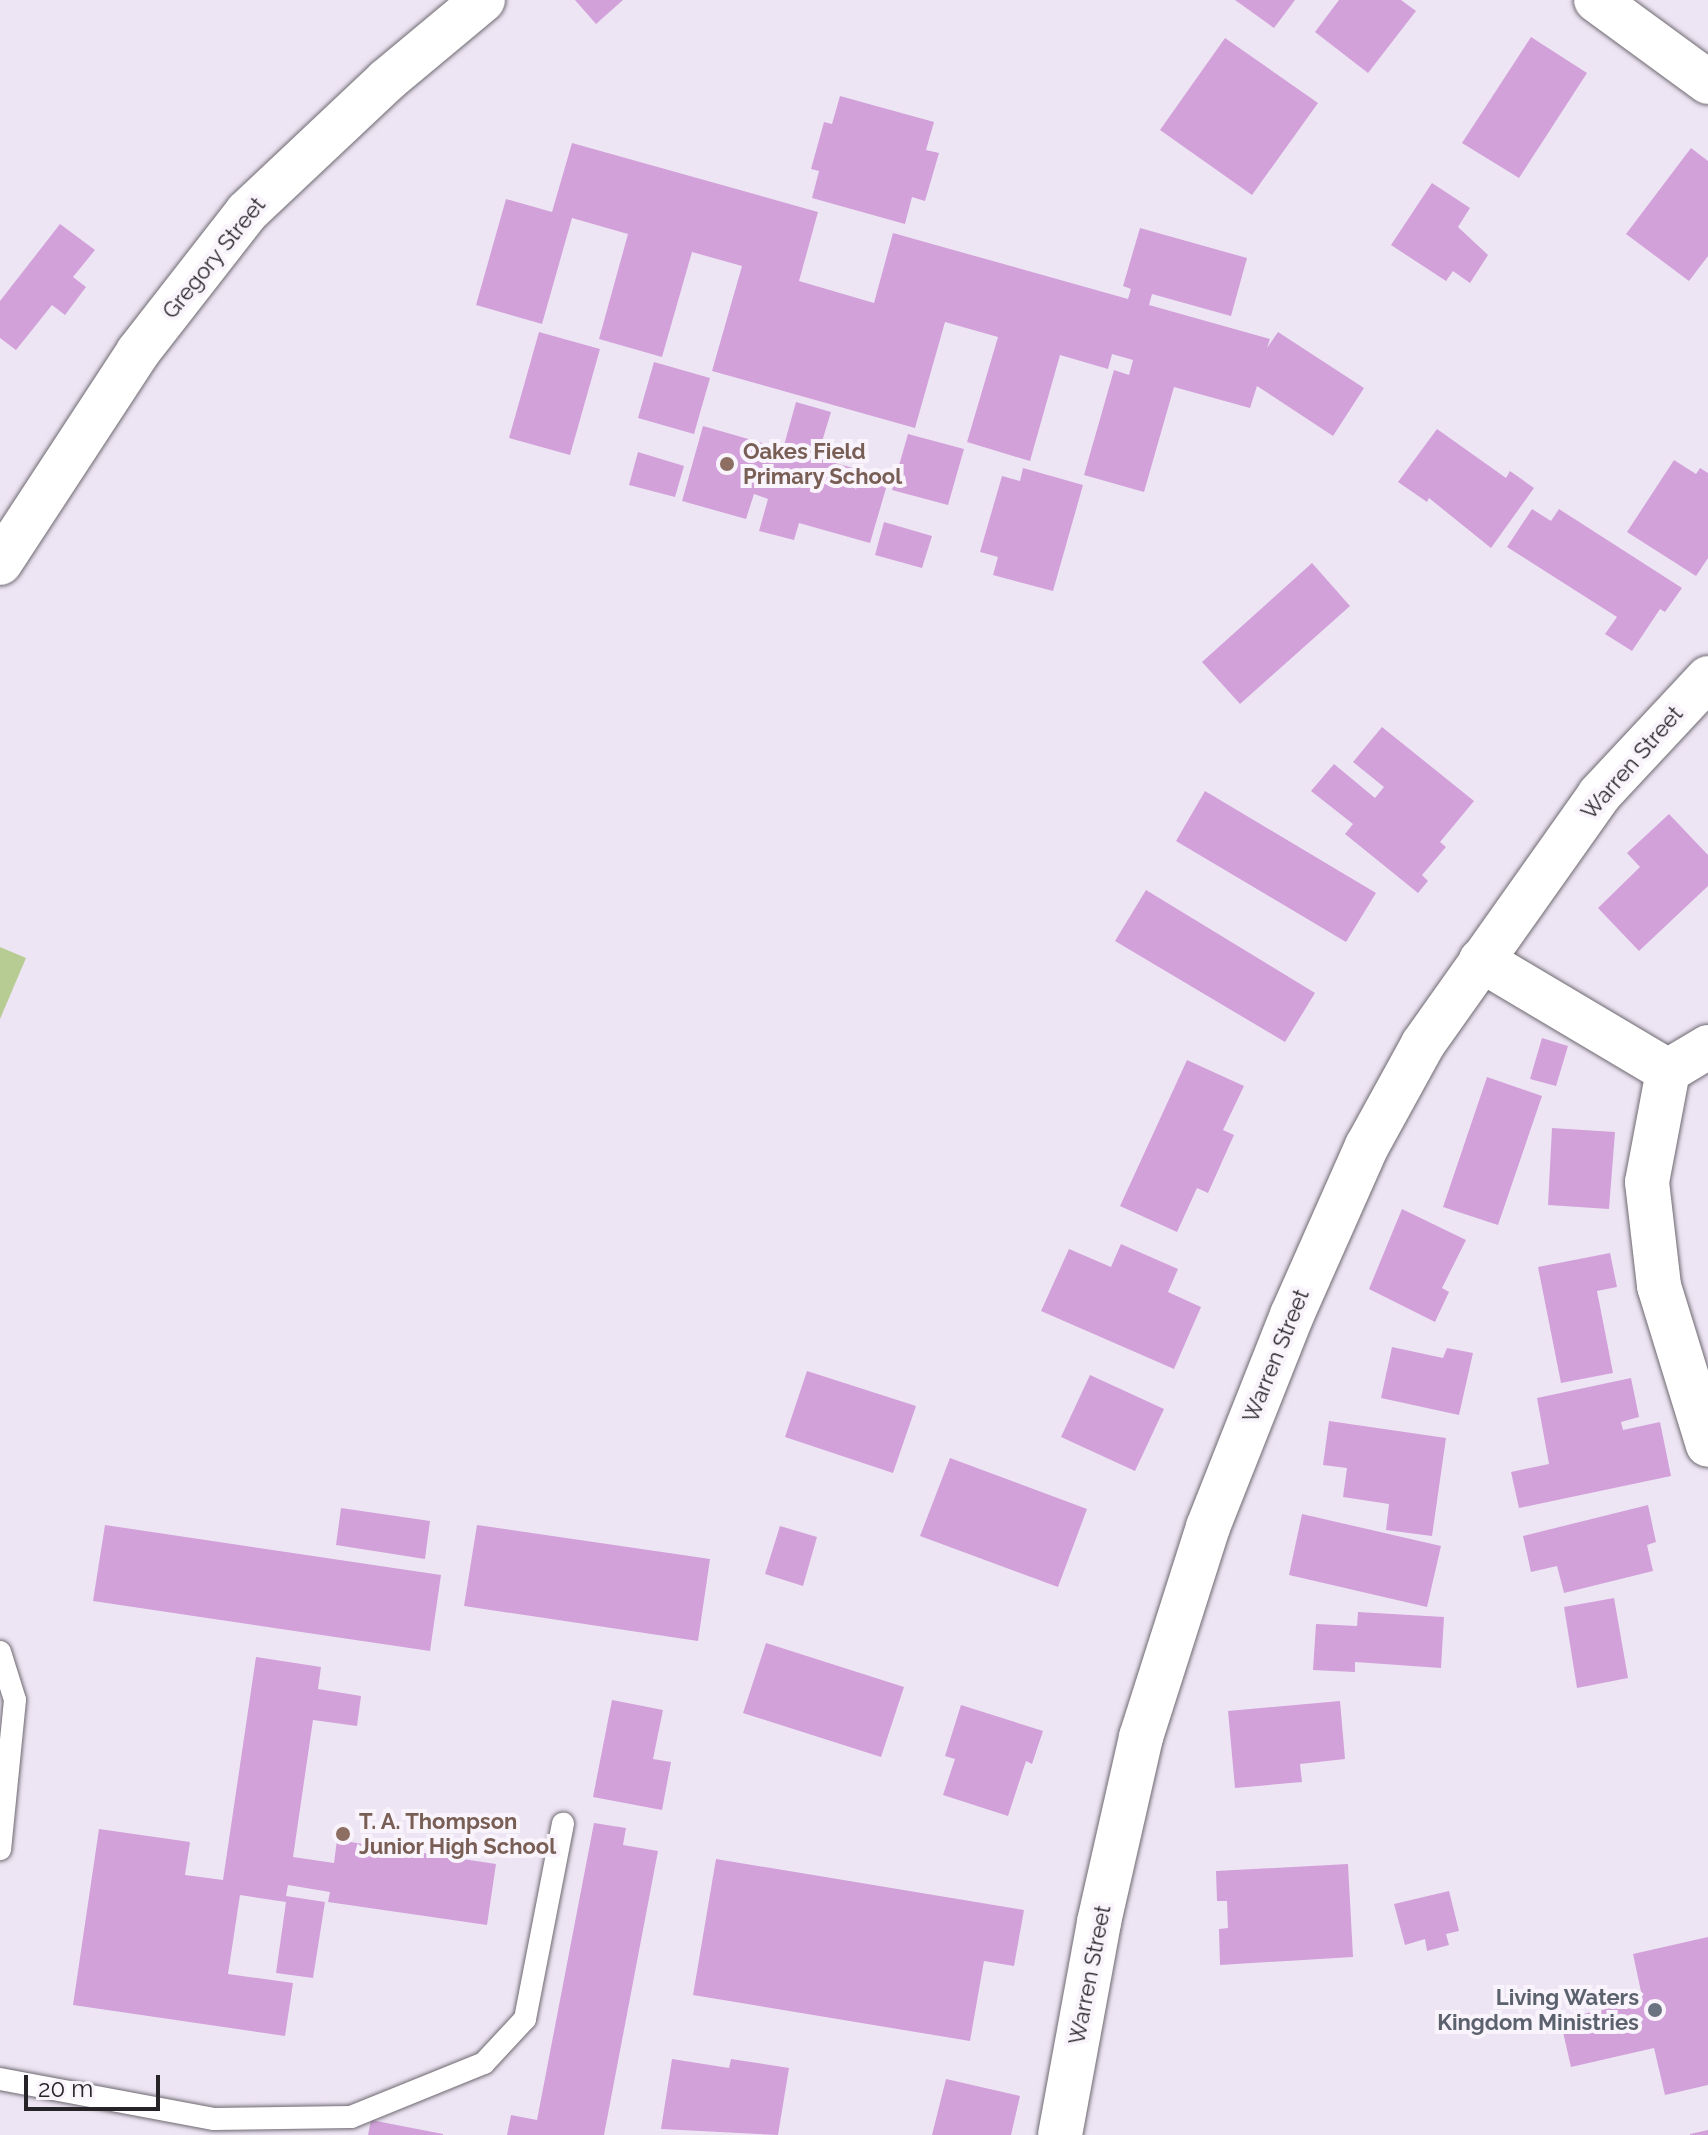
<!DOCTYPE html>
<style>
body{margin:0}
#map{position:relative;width:1708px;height:2135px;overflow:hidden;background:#f9f4fc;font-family:Raleway,sans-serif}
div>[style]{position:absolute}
.built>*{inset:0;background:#eee5f4}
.green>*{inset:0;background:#b6cc93}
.building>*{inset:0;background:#d2a1da}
.roads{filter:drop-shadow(0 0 2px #6d6970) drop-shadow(0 0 2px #6d6970)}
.lane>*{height:22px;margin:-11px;padding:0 11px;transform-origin:11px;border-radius:11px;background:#fff}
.street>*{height:44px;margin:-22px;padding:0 22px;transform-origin:22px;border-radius:22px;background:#fff}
.dots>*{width:22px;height:22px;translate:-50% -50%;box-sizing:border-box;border:4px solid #f9f4fc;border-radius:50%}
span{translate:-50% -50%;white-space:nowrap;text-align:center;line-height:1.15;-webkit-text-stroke:8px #f9f4fc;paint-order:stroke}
.street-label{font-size:22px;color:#262427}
.education-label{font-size:22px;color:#785e54;font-weight:700}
.left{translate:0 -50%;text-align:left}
.worship-label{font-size:22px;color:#5b616d;font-weight:700}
.right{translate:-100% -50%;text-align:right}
.scale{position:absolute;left:24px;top:2075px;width:136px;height:36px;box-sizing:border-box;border:4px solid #262427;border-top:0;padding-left:10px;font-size:24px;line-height:28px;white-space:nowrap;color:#262427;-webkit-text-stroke:6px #f9f4fc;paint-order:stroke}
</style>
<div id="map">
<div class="built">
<div style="clip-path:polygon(0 0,1708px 0,1708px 2135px,0 2135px)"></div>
</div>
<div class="green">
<div style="clip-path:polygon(0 947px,26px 958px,0 1019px)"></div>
</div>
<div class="building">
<div style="clip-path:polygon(575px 0,623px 0,596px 24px)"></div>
<div style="clip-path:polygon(1235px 0,1295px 0,1274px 28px)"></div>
<div style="clip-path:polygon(1339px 0,1401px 0,1416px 11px,1368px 73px,1315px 32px)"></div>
<div style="clip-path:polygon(1531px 37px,1587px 73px,1519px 178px,1462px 143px)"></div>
<div style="clip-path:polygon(1225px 38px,1318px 103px,1252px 195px,1160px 130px)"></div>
<div style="clip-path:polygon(840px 96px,934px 122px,926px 150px,939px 153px,925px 201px,912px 197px,905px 224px,812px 198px,819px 171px,811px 169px,824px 122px,832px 124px)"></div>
<div style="clip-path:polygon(572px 143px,818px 212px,799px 281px,874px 303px,893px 233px,1128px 299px,1131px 289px,1123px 286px,1140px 228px,1247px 258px,1231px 316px,1152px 294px,1149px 305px,1270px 339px,1267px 348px,1278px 332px,1364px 388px,1333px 436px,1257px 386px,1250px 408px,1174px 387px,1144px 492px,1084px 475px,1114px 370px,1129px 375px,1133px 360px,1112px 354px,1108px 369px,1060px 355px,1030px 461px,967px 442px,998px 337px,945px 322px,915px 428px,712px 371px,742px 266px,692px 252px,662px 357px,599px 339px,628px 234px,572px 218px,542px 324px,476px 305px,506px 199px,552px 212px)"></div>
<div style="clip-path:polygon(1691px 148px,1708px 161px,1708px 256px,1689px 281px,1626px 234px)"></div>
<div style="clip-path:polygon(1432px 183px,1470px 208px,1458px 227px,1488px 255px,1470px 283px,1453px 271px,1446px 281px,1391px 245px)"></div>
<div style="clip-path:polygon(60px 224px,95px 250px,73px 277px,86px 287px,65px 315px,52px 305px,16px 350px,0 338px,0 301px)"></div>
<div style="clip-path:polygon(539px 332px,600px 349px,570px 455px,509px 438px)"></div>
<div style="clip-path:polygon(654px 362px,710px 378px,694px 434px,638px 418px)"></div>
<div style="clip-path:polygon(796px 402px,831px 412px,817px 458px,889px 478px,870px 543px,799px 523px,794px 540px,759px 531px,768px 499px,754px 494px,746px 519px,682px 501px,703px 426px,783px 449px)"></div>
<div style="clip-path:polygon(1437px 429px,1506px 478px,1510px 471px,1534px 488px,1491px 548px,1429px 498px,1427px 502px,1398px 482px)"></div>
<div style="clip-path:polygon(908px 434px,964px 449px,948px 505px,892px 490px)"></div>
<div style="clip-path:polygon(638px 452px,684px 466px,675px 497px,629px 485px)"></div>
<div style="clip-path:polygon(1674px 460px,1696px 474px,1700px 468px,1708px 473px,1708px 558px,1696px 576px,1627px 532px)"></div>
<div style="clip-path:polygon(1023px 468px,1083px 485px,1053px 591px,993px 575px,998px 557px,980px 552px,1002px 476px,1020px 481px)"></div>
<div style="clip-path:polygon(1532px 509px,1551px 521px,1559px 509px,1682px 588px,1665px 612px,1660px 609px,1632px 651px,1605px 634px,1617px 617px,1507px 547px)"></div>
<div style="clip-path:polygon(884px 522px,932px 536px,922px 568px,875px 555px)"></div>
<div style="clip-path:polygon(1312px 563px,1350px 606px,1240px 704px,1202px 662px)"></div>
<div style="clip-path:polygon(1382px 727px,1474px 801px,1440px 842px,1446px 847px,1422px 875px,1428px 881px,1418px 893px,1345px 834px,1353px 824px,1311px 791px,1334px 764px,1375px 798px,1384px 787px,1353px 762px)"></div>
<div style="clip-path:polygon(1205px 791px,1376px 893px,1346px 942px,1176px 841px)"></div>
<div style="clip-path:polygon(1669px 814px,1708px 855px,1708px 886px,1639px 951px,1598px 908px,1640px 867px,1627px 853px)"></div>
<div style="clip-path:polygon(1146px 890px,1315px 993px,1285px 1042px,1115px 941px)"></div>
<div style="clip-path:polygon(1542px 1038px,1568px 1046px,1556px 1086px,1530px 1079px)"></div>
<div style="clip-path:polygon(1187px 1060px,1244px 1086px,1223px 1130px,1234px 1135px,1208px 1193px,1197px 1188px,1177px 1232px,1120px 1206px)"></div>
<div style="clip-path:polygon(1487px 1077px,1542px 1096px,1498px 1225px,1443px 1207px)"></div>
<div style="clip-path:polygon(1552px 1128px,1615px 1132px,1609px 1209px,1548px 1205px)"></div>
<div style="clip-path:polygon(1402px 1209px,1466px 1240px,1442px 1288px,1449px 1292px,1435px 1322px,1369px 1289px)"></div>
<div style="clip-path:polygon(1121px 1244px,1178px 1269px,1168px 1292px,1201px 1307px,1174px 1369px,1041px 1311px,1069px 1249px,1111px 1267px)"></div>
<div style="clip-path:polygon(1610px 1253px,1617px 1287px,1597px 1291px,1613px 1373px,1561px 1383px,1538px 1267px)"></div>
<div style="clip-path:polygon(1392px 1347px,1443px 1358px,1447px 1348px,1473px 1353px,1459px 1415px,1381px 1398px)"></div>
<div style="clip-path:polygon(807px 1371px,916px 1406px,893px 1473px,785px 1437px)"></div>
<div style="clip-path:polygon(1090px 1375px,1164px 1409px,1135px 1471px,1061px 1437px)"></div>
<div style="clip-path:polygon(1631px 1378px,1639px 1417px,1621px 1422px,1623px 1430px,1660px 1422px,1671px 1476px,1519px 1508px,1511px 1472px,1549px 1464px,1537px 1398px)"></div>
<div style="clip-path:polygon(1329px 1421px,1446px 1438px,1432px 1536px,1386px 1530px,1389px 1504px,1343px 1497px,1347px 1468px,1323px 1465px)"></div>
<div style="clip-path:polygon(950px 1458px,1087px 1509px,1058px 1587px,920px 1536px)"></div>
<div style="clip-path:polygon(1648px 1505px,1656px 1542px,1647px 1545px,1653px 1571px,1564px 1593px,1557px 1566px,1531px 1572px,1523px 1536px)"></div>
<div style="clip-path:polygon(341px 1508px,430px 1521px,425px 1559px,336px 1545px)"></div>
<div style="clip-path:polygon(1302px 1514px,1441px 1546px,1427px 1607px,1289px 1575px)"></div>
<div style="clip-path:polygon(105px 1525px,441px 1575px,430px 1651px,93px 1601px)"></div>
<div style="clip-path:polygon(477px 1525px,710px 1559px,698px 1641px,464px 1606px)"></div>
<div style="clip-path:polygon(780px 1526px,817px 1537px,803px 1586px,765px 1574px)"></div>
<div style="clip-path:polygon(1614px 1598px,1628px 1678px,1577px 1688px,1564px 1607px)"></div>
<div style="clip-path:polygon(1358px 1612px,1444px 1617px,1441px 1668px,1355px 1662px,1355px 1672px,1313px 1670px,1316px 1624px,1357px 1626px)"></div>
<div style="clip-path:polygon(766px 1643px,904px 1687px,881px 1757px,743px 1713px)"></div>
<div style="clip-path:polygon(256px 1657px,321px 1667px,318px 1689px,361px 1696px,357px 1726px,313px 1720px,293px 1857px,334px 1863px,337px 1840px,496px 1864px,487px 1925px,328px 1902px,330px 1892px,288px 1885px,286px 1896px,325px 1902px,313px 1978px,276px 1973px,286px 1902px,240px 1895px,228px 1974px,293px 1983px,285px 2036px,73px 2005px,99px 1829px,190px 1842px,185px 1875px,223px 1880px)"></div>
<div style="clip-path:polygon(612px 1700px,663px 1710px,653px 1759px,671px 1762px,662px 1810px,593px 1797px)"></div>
<div style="clip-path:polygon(1340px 1701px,1345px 1759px,1300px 1764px,1302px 1782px,1235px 1788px,1228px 1711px)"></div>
<div style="clip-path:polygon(961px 1705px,1043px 1731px,1032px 1764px,1026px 1761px,1008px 1816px,943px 1795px,955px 1759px,945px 1756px)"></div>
<div style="clip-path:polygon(594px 1823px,626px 1828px,623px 1845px,658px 1851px,604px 2135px,507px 2135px,511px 2115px,537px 2120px)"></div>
<div style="clip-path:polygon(716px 1859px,1024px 1910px,1014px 1966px,984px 1961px,970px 2041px,693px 1995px)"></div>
<div style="clip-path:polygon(1348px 1864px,1353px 1957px,1220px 1965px,1219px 1929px,1228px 1928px,1227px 1901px,1217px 1901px,1216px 1871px)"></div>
<div style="clip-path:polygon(1449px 1891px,1459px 1931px,1446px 1934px,1449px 1945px,1427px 1951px,1425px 1939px,1405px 1945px,1394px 1904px)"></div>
<div style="clip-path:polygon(1708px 1937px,1708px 2085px,1665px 2095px,1654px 2048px,1571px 2067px,1560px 2019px,1643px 2001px,1633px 1954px)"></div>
<div style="clip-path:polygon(672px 2059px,729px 2068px,731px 2059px,789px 2068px,778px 2135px,661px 2129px)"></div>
<div style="clip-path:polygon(946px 2079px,1020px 2096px,1011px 2135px,932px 2135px)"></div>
<div style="clip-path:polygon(371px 2120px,443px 2134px,443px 2135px,368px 2135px)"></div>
<div style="clip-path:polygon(1708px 2130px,1708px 2135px,1690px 2135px,1690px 2134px)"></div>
</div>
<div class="roads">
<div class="lane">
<div style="left:0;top:1652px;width:50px;rotate:72.6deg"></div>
<div style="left:15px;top:1700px;width:150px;rotate:95.7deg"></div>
<div style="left:0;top:2079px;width:218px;rotate:10.6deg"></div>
<div style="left:214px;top:2119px;width:137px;rotate:-0.8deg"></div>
<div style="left:351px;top:2117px;width:144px;rotate:-22.1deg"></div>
<div style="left:484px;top:2063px;width:60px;rotate:-47deg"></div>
<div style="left:525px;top:2019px;width:199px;rotate:-79deg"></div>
</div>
<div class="street">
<div style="left:1596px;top:0;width:139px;rotate:36.2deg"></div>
<div style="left:0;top:563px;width:252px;rotate:-56.8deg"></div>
<div style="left:138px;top:352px;width:177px;rotate:-52.1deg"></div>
<div style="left:247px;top:212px;width:192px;rotate:-43.3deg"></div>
<div style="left:387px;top:80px;width:125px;rotate:-39.8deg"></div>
<div style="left:1481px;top:960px;width:217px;rotate:30.7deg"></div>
<div style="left:1708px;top:1047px;width:47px;rotate:149deg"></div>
<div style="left:1668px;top:1071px;width:113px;rotate:100.7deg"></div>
<div style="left:1647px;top:1182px;width:105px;rotate:83.4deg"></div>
<div style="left:1659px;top:1286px;width:166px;rotate:72.9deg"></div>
<div style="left:1060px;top:2135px;width:217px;rotate:-79.6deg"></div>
<div style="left:1099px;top:1922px;width:190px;rotate:-77.2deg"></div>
<div style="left:1141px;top:1737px;width:220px;rotate:-72.3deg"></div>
<div style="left:1208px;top:1527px;width:228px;rotate:-68.4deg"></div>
<div style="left:1292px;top:1315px;width:185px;rotate:-66.1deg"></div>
<div style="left:1367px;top:1146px;width:116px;rotate:-61.2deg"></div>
<div style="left:1423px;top:1044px;width:305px;rotate:-54.7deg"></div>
<div style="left:1599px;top:795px;width:160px;rotate:-47deg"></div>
</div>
</div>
<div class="dots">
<div style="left:727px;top:464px;background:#8d6e63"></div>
<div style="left:343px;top:1834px;background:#8d6e63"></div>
<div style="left:1655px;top:2010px;background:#6b7280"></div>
</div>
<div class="street-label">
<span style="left:214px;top:258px;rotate:-51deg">Gregory Street</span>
<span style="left:1632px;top:763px;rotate:-49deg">Warren Street</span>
<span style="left:1276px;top:1356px;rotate:-68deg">Warren Street</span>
<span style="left:1090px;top:1975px;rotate:-79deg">Warren Street</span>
</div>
<div class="education-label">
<span class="left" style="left:743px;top:464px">Oakes Field<br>Primary School</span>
<span class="left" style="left:359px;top:1834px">T. A. Thompson<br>Junior High School</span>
</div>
<div class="worship-label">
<span class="right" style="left:1639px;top:2010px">Living Waters<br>Kingdom Ministries</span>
</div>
<div class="scale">20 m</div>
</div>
